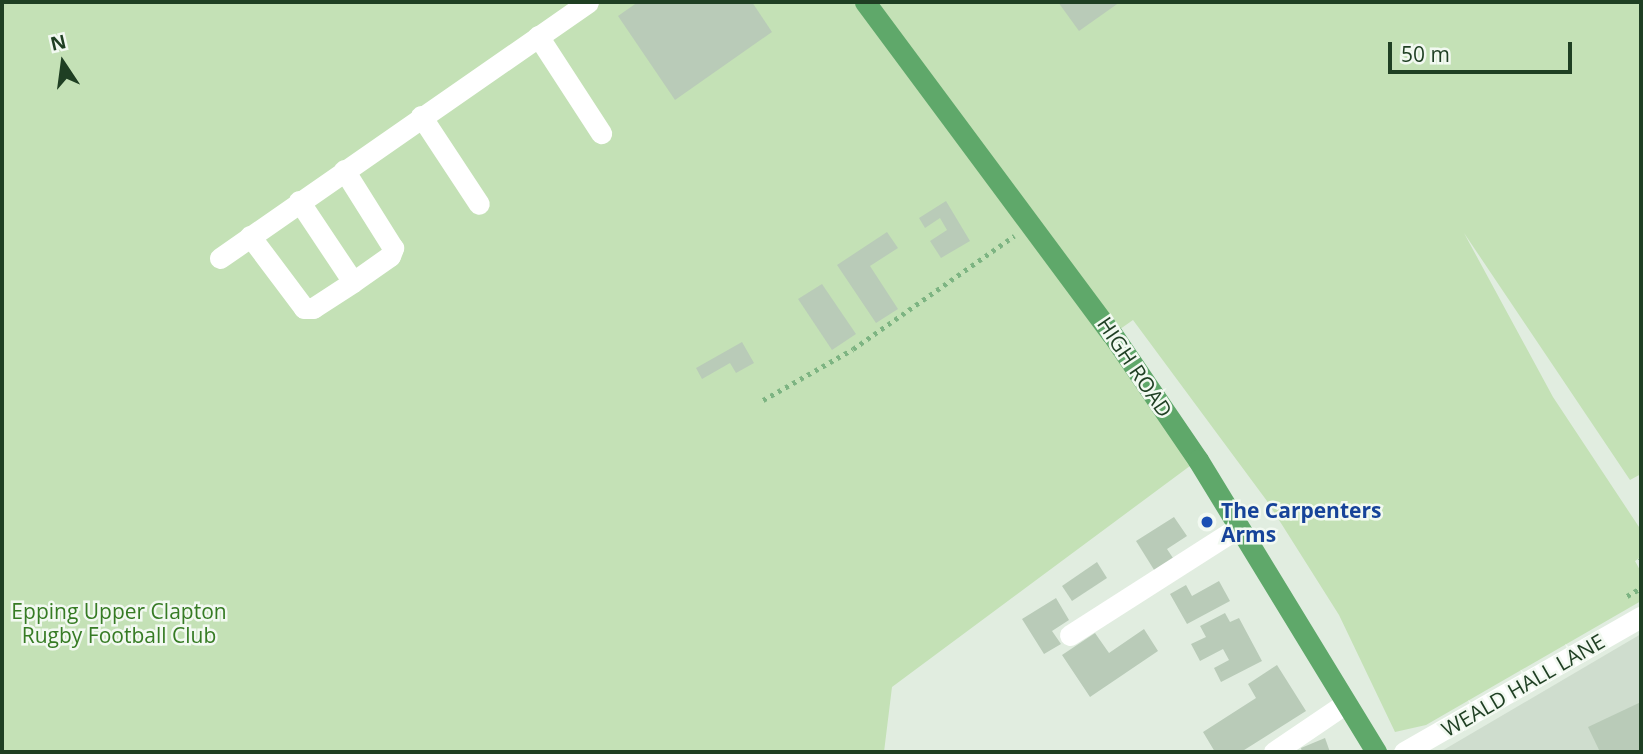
<!DOCTYPE html>
<style>
body{margin:0}
#map{position:relative;width:1643px;height:754px;overflow:hidden;background:#e1ede0;font-family:"Open Sans",sans-serif}
div>[style]{position:absolute}
.built>*{inset:0;background:#cfddce}
.green>*{inset:0;background:#c4e1b6}
.building>*{inset:0;background:#b9cbb8}
.path>*{height:4.5px;margin-top:-2.25px;transform-origin:0;background:repeating-linear-gradient(90deg,#7db482 0 3.5px,transparent 0 8.5px)}
.minor>*{height:21px;margin:-10.5px;padding:0 10.5px;transform-origin:10.5px;border-radius:10.5px;background:#fff}
.major>*{height:21px;margin:-10.5px;padding:0 10.5px;transform-origin:10.5px;border-radius:10.5px;background:#5fa86a}
.dots>*{width:19px;height:19px;translate:-50% -50%;box-sizing:border-box;border:4px solid #f2f9f1;border-radius:50%}
span{translate:-50% -50%;white-space:nowrap;text-align:center;line-height:1.15;-webkit-text-stroke:5px #f2f9f1;paint-order:stroke}
.street-label{font-size:21px;color:#1f3f23}
.transit-label{font-size:21px;color:#164399;font-weight:700}
.left{translate:0 -50%;text-align:left}
.park-label{font-size:21px;color:#367b24}
.frame{position:absolute;inset:0;border:4px solid #1f3f23;pointer-events:none}
.north{position:absolute;left:28px;top:28px;width:70px;height:70px;-webkit-text-stroke:5px #f2f9f1;paint-order:stroke;rotate:347deg;font-size:19px;font-weight:700;line-height:28px;text-align:center;color:#1f3f23}
.north::after{content:'';display:block;margin:auto;width:24px;height:32px;background:#1f3f23;clip-path:polygon(50% 0,100% 100%,50% 72%,0 100%)}
.scale{position:absolute;left:1388px;top:42px;width:184px;height:32px;box-sizing:border-box;border:4px solid #1f3f23;border-top:0;padding-left:9px;font-size:21px;line-height:24px;white-space:nowrap;color:#1f3f23;-webkit-text-stroke:5px #f2f9f1;paint-order:stroke}
</style>
<div id="map">
<div class="built">
<div style="clip-path:polygon(1641px 634px,1641px 752px,1440px 752px)"></div>
</div>
<div class="green">
<div style="clip-path:polygon(2px 2px,1641px 2px,1641px 474px,1630px 480px,1464px 233px,1553px 397px,1641px 530px,1641px 557px,1635px 561px,1641px 572px,1641px 601px,1426px 725px,1395px 732px,1339px 615px,1267px 501px,1133px 320px,1113px 334px,1198px 460px,892px 687px,884px 752px,2px 752px)"></div>
</div>
<div class="building">
<div style="clip-path:polygon(638px 2px,752px 2px,772px 32px,675px 100px,618px 16px)"></div>
<div style="clip-path:polygon(1058px 2px,1120px 2px,1079px 31px)"></div>
<div style="clip-path:polygon(946px 201px,970px 241px,941px 258px,930px 241px,947px 230px,940px 218px,925px 228px,919px 218px)"></div>
<div style="clip-path:polygon(887px 232px,898px 248px,870px 266px,898px 309px,876px 323px,837px 265px)"></div>
<div style="clip-path:polygon(822px 284px,856px 334px,832px 350px,798px 299px)"></div>
<div style="clip-path:polygon(742px 342px,754px 363px,736px 373px,730px 363px,702px 379px,696px 368px)"></div>
<div style="clip-path:polygon(1174px 517px,1187px 536px,1167px 549px,1175px 561px,1156px 573px,1136px 541px)"></div>
<div style="clip-path:polygon(1097px 562px,1107px 578px,1072px 601px,1062px 586px)"></div>
<div style="clip-path:polygon(1219px 581px,1230px 601px,1187px 624px,1170px 594px,1186px 585px,1192px 596px)"></div>
<div style="clip-path:polygon(1056px 598px,1069px 620px,1052px 631px,1061px 644px,1044px 654px,1022px 619px)"></div>
<div style="clip-path:polygon(1225px 613px,1230px 622px,1239px 618px,1262px 661px,1221px 682px,1214px 668px,1229px 660px,1223px 649px,1200px 661px,1191px 644px,1206px 637px,1200px 626px)"></div>
<div style="clip-path:polygon(1144px 629px,1158px 651px,1090px 697px,1062px 655px,1095px 633px,1109px 653px)"></div>
<div style="clip-path:polygon(1277px 665px,1306px 711px,1241px 752px,1215px 752px,1203px 732px,1256px 698px,1248px 684px)"></div>
<div style="clip-path:polygon(1641px 702px,1641px 752px,1600px 752px,1588px 727px)"></div>
<div style="clip-path:polygon(1325px 738px,1330px 752px,1302px 752px,1301px 748px)"></div>
</div>
<div class="path">
<div style="left:763px;top:400px;width:103px;rotate:-29.5deg"></div>
<div style="left:853px;top:349px;width:197px;rotate:-35.1deg"></div>
<div style="left:1640px;top:557px;width:1px;rotate:45deg"></div>
<div style="left:1627px;top:596px;width:16px;rotate:-30deg"></div>
</div>
<div class="minor">
<div style="left:538px;top:36px;width:116px;rotate:57deg"></div>
<div style="left:421px;top:116px;width:105px;rotate:56.6deg"></div>
<div style="left:299px;top:201px;width:97px;rotate:56.3deg"></div>
<div style="left:250px;top:236px;width:90px;rotate:53.1deg"></div>
<div style="left:304px;top:308px;width:9px"></div>
<div style="left:313px;top:308px;width:48px;rotate:-33deg"></div>
<div style="left:353px;top:282px;width:45px;rotate:-35.1deg"></div>
<div style="left:390px;top:256px;width:9px;rotate:-69deg"></div>
<div style="left:393px;top:248px;width:92px;rotate:-122.1deg"></div>
<div style="left:220px;top:258px;width:448px;rotate:-34.8deg"></div>
<div style="left:1070px;top:635px;width:198px;rotate:-32.6deg"></div>
<div style="left:1274px;top:752px;width:87px;rotate:-34.2deg"></div>
<div style="left:1404px;top:752px;width:273px;rotate:-29.7deg"></div>
</div>
<div class="major">
<div style="left:865px;top:2px;width:414px;rotate:53.4deg"></div>
<div style="left:1112px;top:334px;width:153px;rotate:55.7deg"></div>
<div style="left:1198px;top:460px;width:342px;rotate:58.6deg"></div>
</div>
<div class="dots">
<div style="left:1207px;top:522px;background:#1a4fb4"></div>
</div>
<div class="street-label">
<span style="left:1135px;top:367px;rotate:56deg">HIGH ROAD</span>
<span style="left:1523px;top:685px;rotate:-30deg">WEALD HALL LANE</span>
</div>
<div class="transit-label">
<span class="left" style="left:1221px;top:522px">The Carpenters<br>Arms</span>
</div>
<div class="park-label">
<span style="left:119px;top:623px">Epping Upper Clapton<br>Rugby Football Club</span>
</div>
<div class="frame"></div>
<div class="north">N</div>
<div class="scale">50 m</div>
</div>
